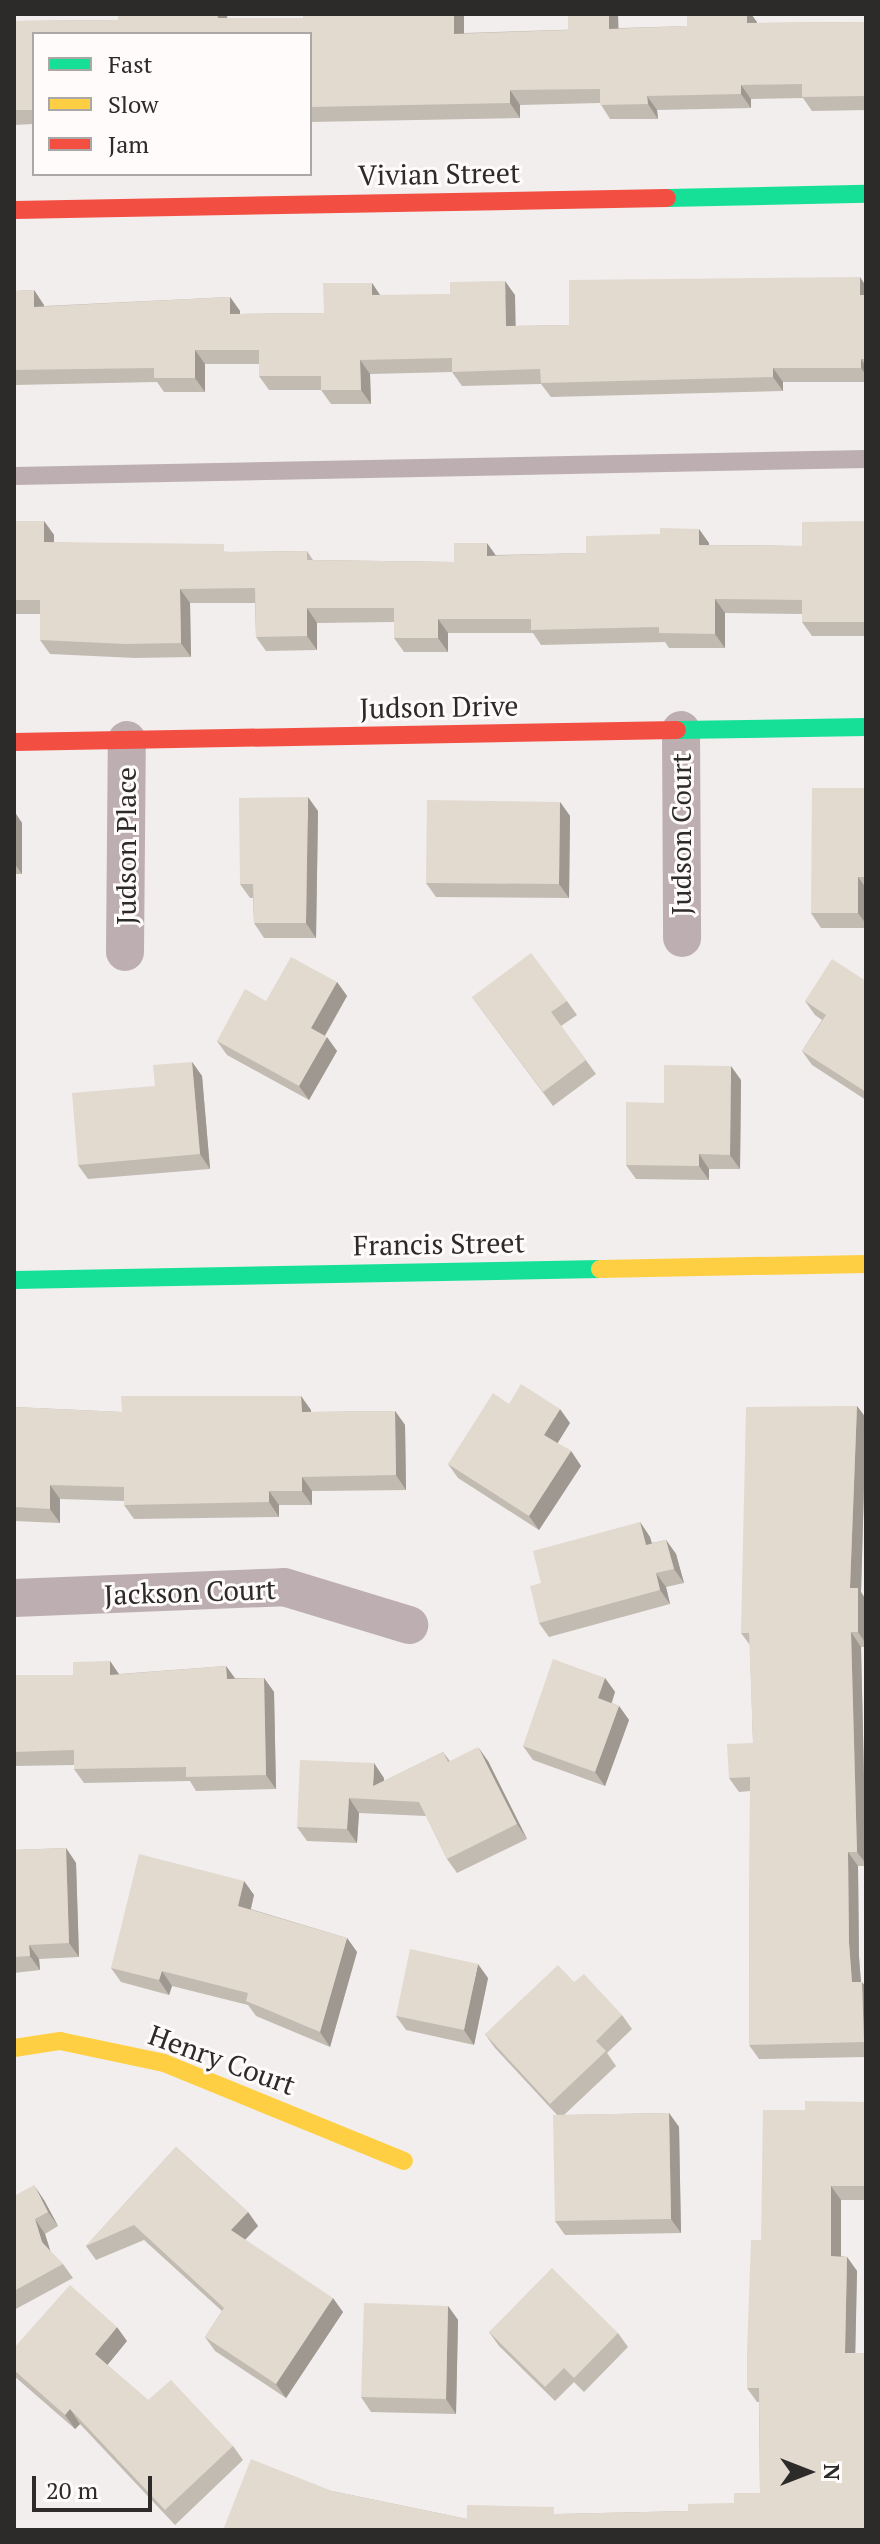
<!DOCTYPE html>
<style>
body{margin:0}
#map{position:relative;width:880px;height:2544px;overflow:hidden;background:#f1eeed;font-family:"PT Serif",serif}
div>[style]{position:absolute}
.lane>*{height:18px;margin:-9px;padding:0 9px;transform-origin:9px;border-radius:9px;background:#bdaeb1}
.street>*{height:38px;margin:-19px;padding:0 19px;transform-origin:19px;border-radius:19px;background:#bdaeb1}
.fast>*{height:18px;margin:-9px;padding:0 9px;transform-origin:9px;border-radius:9px;background:#16e098}
.slow>*{height:18px;margin:-9px;padding:0 9px;transform-origin:9px;border-radius:9px;background:#ffcf43}
.jam>*{height:18px;margin:-9px;padding:0 9px;transform-origin:9px;border-radius:9px;background:#f24e42}
.wall>*{inset:0;background:#c2bbb2}
.shaded-wall>*{inset:0;background:#9e9891}
.building>*{inset:0;background:#e2d9cf}
span{translate:-50% -50%;white-space:nowrap;text-align:center;line-height:1.15;-webkit-text-stroke:6px #fffbfa;paint-order:stroke}
.street-label{font-size:28px;color:#2d2a2a}
.frame{position:absolute;inset:0;border:16px solid #2d2a2a;pointer-events:none}
.legend{position:absolute;left:32px;top:32px;width:280px;height:144px;box-sizing:border-box;background:#fffbfa;border:2px solid #aba7a7;margin:0;padding:10px 14px;list-style:none;font-size:24px;color:#2d2a2a}
.legend li{display:flex;align-items:center;gap:16px;height:40px}
.legend b{width:40px;border:2px solid #aba7a7}
.north{position:absolute;left:768px;top:2432px;width:80px;height:80px;-webkit-text-stroke:6px #fffbfa;paint-order:stroke;rotate:90deg;font-size:22px;font-weight:700;line-height:32px;text-align:center;color:#2d2a2a}
.north::after{content:'';display:block;margin:auto;width:28px;height:36px;background:#2d2a2a;clip-path:polygon(50% 0,100% 100%,50% 72%,0 100%)}
.scale{position:absolute;left:32px;top:2476px;width:120px;height:36px;box-sizing:border-box;border:4px solid #2d2a2a;border-top:0;padding-left:10px;font-size:24px;line-height:28px;white-space:nowrap;color:#2d2a2a;-webkit-text-stroke:6px #fffbfa;paint-order:stroke}
</style>
<div id="map">
<div class="lane">
<div style="left:14px;top:476px;width:852px;rotate:-1.14deg"></div>
</div>
<div class="street">
<div style="left:681px;top:730px;width:208px;rotate:89.7deg"></div>
<div style="left:125px;top:952px;width:212px;rotate:-89.5deg"></div>
<div style="left:14px;top:1598px;width:270px;rotate:-2.3deg"></div>
<div style="left:284px;top:1587px;width:131px;rotate:16.9deg"></div>
</div>
<div class="fast">
<div style="left:667px;top:198px;width:199px;rotate:-1.2deg"></div>
<div style="left:677px;top:730px;width:189px;rotate:-0.9deg"></div>
<div style="left:14px;top:1280px;width:586px;rotate:-1.08deg"></div>
</div>
<div class="slow">
<div style="left:600px;top:1269px;width:266px;rotate:-1.1deg"></div>
<div style="left:14px;top:2048px;width:47px;rotate:-8.7deg"></div>
<div style="left:60px;top:2041px;width:106px;rotate:11.9deg"></div>
<div style="left:164px;top:2063px;width:259px;rotate:22.2deg"></div>
</div>
<div class="jam">
<div style="left:14px;top:210px;width:653px;rotate:-1.05deg"></div>
<div style="left:14px;top:742px;width:663px;rotate:-1.04deg"></div>
</div>
<div class="wall">
<div style="clip-path:polygon(227px 14px,227px 18px,303px 18px,464px 14px,464px 33px,687px 26px,687px 14px,751px 14px,757px 23px,866px 22px,866px 110px,812px 111px,803px 98px,751px 99px,751px 108px,657px 110px,658px 119px,610px 119px,600px 103px,520px 105px,520px 118px,310px 122px,310px 34px,34px 34px,34px 124px,14px 125px,14px 21px,118px 20px)"></div>
<div style="clip-path:polygon(372px 283px,380px 295px,515px 295px,515px 326px,569px 325px,866px 286px,866px 382px,783px 382px,783px 391px,551px 397px,541px 384px,462px 386px,452px 372px,370px 374px,371px 404px,331px 404px,321px 390px,269px 390px,259px 376px,259px 364px,205px 364px,205px 392px,164px 392px,157px 382px,14px 385px,14px 291px,34px 290px,44px 306px,230px 297px,240px 311px,240px 314px,324px 313px)"></div>
<div style="clip-path:polygon(14px 521px,44px 521px,54px 535px,54px 542px,230px 552px,307px 551px,313px 560px,454px 562px,496px 555px,586px 553px,709px 543px,709px 545px,802px 546px,866px 522px,866px 636px,812px 636px,802px 622px,802px 614px,725px 613px,725px 648px,669px 648px,665px 642px,541px 645px,533px 633px,448px 633px,448px 652px,404px 652px,394px 638px,394px 622px,317px 623px,317px 650px,266px 651px,256px 637px,255px 603px,190px 603px,191px 657px,135px 658px,50px 654px,40px 640px,40px 614px,14px 614px)"></div>
<div style="clip-path:polygon(866px 788px,866px 928px,821px 928px,811px 913px)"></div>
<div style="clip-path:polygon(560px 802px,570px 816px,569px 898px,436px 897px,426px 883px)"></div>
<div style="clip-path:polygon(14px 811px,22px 823px,22px 874px,14px 874px)"></div>
<div style="clip-path:polygon(318px 811px,316px 938px,264px 938px,254px 923px,253px 898px,250px 898px,240px 884px)"></div>
<div style="clip-path:polygon(866px 981px,866px 1100px,812px 1065px,802px 1051px,822px 1020px,815px 1015px,805px 1001px)"></div>
<div style="clip-path:polygon(337px 982px,347px 996px,325px 1036px,337px 1051px,309px 1100px,227px 1055px,217px 1041px,266px 1001px)"></div>
<div style="clip-path:polygon(472px 997px,567px 1001px,577px 1015px,561px 1026px,596px 1074px,553px 1106px)"></div>
<div style="clip-path:polygon(192px 1062px,202px 1076px,210px 1169px,88px 1179px,78px 1165px,155px 1086px)"></div>
<div style="clip-path:polygon(741px 1080px,740px 1169px,709px 1169px,709px 1180px,636px 1179px,626px 1165px,664px 1103px)"></div>
<div style="clip-path:polygon(301px 1396px,311px 1412px,395px 1411px,405px 1425px,406px 1490px,312px 1491px,312px 1505px,279px 1505px,279px 1517px,134px 1519px,124px 1505px,124px 1501px,60px 1499px,60px 1523px,14px 1521px,14px 1407px,122px 1412px)"></div>
<div style="clip-path:polygon(509px 1404px,570px 1423px,557px 1443px,571px 1451px,581px 1466px,539px 1530px,458px 1478px,448px 1464px)"></div>
<div style="clip-path:polygon(857px 1406px,866px 1418px,861px 1592px,866px 1600px,866px 1647px,861px 1647px,866px 1866px,858px 1866px,859px 1957px,861px 1982px,866px 1987px,866px 2057px,759px 2059px,749px 2045px,750px 1791px,739px 1792px,729px 1778px,753px 1743px,750px 1645px,741px 1633px)"></div>
<div style="clip-path:polygon(640px 1522px,650px 1537px,652px 1543px,666px 1540px,676px 1554px,684px 1583px,666px 1587px,670px 1604px,549px 1637px,539px 1623px,541px 1583px)"></div>
<div style="clip-path:polygon(110px 1661px,119px 1674px,226px 1666px,235px 1678px,264px 1678px,274px 1692px,276px 1789px,196px 1791px,190px 1781px,84px 1783px,74px 1769px,74px 1765px,14px 1766px,14px 1675px,73px 1675px)"></div>
<div style="clip-path:polygon(605px 1678px,615px 1692px,612px 1703px,619px 1706px,629px 1720px,605px 1786px,533px 1760px,523px 1746px)"></div>
<div style="clip-path:polygon(443px 1752px,450px 1761px,488px 1761px,527px 1839px,457px 1873px,447px 1859px,426px 1816px,359px 1813px,357px 1843px,307px 1841px,297px 1827px,384px 1778px,384px 1781px)"></div>
<div style="clip-path:polygon(66px 1848px,76px 1863px,79px 1957px,39px 1959px,40px 1970px,14px 1973px,14px 1850px)"></div>
<div style="clip-path:polygon(244px 1881px,254px 1895px,251px 1909px,347px 1938px,357px 1952px,330px 2047px,256px 2016px,248px 2005px,172px 1986px,169px 1995px,121px 1982px,111px 1968px)"></div>
<div style="clip-path:polygon(488px 1978px,474px 2045px,406px 2030px,396px 2016px)"></div>
<div style="clip-path:polygon(574px 1982px,622px 2015px,632px 2029px,607px 2053px,616px 2066px,564px 2115px,669px 2113px,679px 2127px,681px 2233px,565px 2235px,555px 2221px,557px 2115px,495px 2048px,485px 2034px)"></div>
<div style="clip-path:polygon(866px 2102px,866px 2200px,841px 2200px,841px 2256px,847px 2257px,857px 2271px,855px 2353px,866px 2530px,223px 2530px,332px 2491px,467px 2519px,558px 2514px,688px 2511px,734px 2503px,760px 2493px,759px 2402px,757px 2402px,747px 2388px,761px 2240px,805px 2110px)"></div>
<div style="clip-path:polygon(176px 2147px,248px 2212px,258px 2226px,245px 2240px,343px 2312px,286px 2398px,215px 2351px,205px 2337px,222px 2311px,144px 2240px,96px 2260px,86px 2246px)"></div>
<div style="clip-path:polygon(14px 2196px,44px 2200px,58px 2226px,45px 2234px,50px 2251px,63px 2264px,73px 2278px,14px 2310px)"></div>
<div style="clip-path:polygon(448px 2306px,458px 2320px,456px 2414px,371px 2412px,361px 2397px)"></div>
<div style="clip-path:polygon(489px 2332px,618px 2333px,628px 2347px,584px 2392px,574px 2382px,555px 2401px,499px 2346px)"></div>
<div style="clip-path:polygon(127px 2341px,107px 2365px,148px 2400px,233px 2446px,243px 2460px,175px 2525px,80px 2424px,75px 2429px,14px 2376px,14px 2348px)"></div>
</div>
<div class="shaded-wall">
<div style="clip-path:polygon(217px 14px,227px 14px,228px 32px,218px 18px)"></div>
<div style="clip-path:polygon(454px 14px,464px 14px,464px 48px,454px 34px)"></div>
<div style="clip-path:polygon(609px 14px,618px 14px,619px 43px,609px 29px)"></div>
<div style="clip-path:polygon(747px 14px,751px 14px,757px 22px,757px 37px,747px 23px)"></div>
<div style="clip-path:polygon(741px 85px,751px 99px,751px 108px,741px 94px)"></div>
<div style="clip-path:polygon(510px 90px,520px 105px,520px 118px,510px 103px)"></div>
<div style="clip-path:polygon(647px 96px,657px 110px,658px 119px,648px 104px)"></div>
<div style="clip-path:polygon(860px 277px,866px 286px,866px 304px,860px 295px)"></div>
<div style="clip-path:polygon(505px 281px,515px 295px,516px 340px,506px 326px)"></div>
<div style="clip-path:polygon(372px 283px,382px 298px,372px 295px)"></div>
<div style="clip-path:polygon(34px 290px,44px 305px,44px 321px,34px 307px)"></div>
<div style="clip-path:polygon(230px 297px,240px 311px,240px 328px,230px 314px)"></div>
<div style="clip-path:polygon(195px 350px,205px 364px,205px 392px,195px 378px)"></div>
<div style="clip-path:polygon(861px 359px,866px 367px,866px 375px,861px 368px)"></div>
<div style="clip-path:polygon(360px 360px,370px 374px,371px 404px,361px 390px)"></div>
<div style="clip-path:polygon(773px 368px,783px 382px,783px 391px,773px 377px)"></div>
<div style="clip-path:polygon(44px 521px,54px 535px,54px 556px,44px 542px)"></div>
<div style="clip-path:polygon(699px 529px,709px 543px,709px 559px,699px 545px)"></div>
<div style="clip-path:polygon(487px 543px,497px 557px,487px 556px)"></div>
<div style="clip-path:polygon(180px 589px,190px 603px,191px 657px,181px 643px)"></div>
<div style="clip-path:polygon(715px 599px,725px 613px,725px 648px,715px 634px)"></div>
<div style="clip-path:polygon(307px 608px,317px 623px,317px 650px,307px 636px)"></div>
<div style="clip-path:polygon(438px 619px,448px 633px,448px 652px,438px 638px)"></div>
<div style="clip-path:polygon(308px 797px,318px 811px,316px 938px,306px 923px)"></div>
<div style="clip-path:polygon(560px 802px,570px 816px,569px 898px,559px 884px)"></div>
<div style="clip-path:polygon(14px 811px,22px 823px,22px 874px,14px 863px)"></div>
<div style="clip-path:polygon(858px 877px,866px 888px,866px 924px,858px 913px)"></div>
<div style="clip-path:polygon(337px 982px,347px 996px,321px 1042px,311px 1028px)"></div>
<div style="clip-path:polygon(327px 1037px,337px 1051px,309px 1100px,299px 1086px)"></div>
<div style="clip-path:polygon(192px 1062px,202px 1076px,210px 1169px,200px 1154px)"></div>
<div style="clip-path:polygon(731px 1066px,741px 1080px,740px 1169px,730px 1155px)"></div>
<div style="clip-path:polygon(699px 1154px,709px 1169px,709px 1180px,699px 1166px)"></div>
<div style="clip-path:polygon(301px 1396px,311px 1410px,312px 1426px,302px 1412px)"></div>
<div style="clip-path:polygon(857px 1406px,866px 1418px,861px 1592px,866px 1600px,866px 1644px,858px 1632px,850px 1588px)"></div>
<div style="clip-path:polygon(560px 1409px,570px 1423px,554px 1449px,544px 1435px)"></div>
<div style="clip-path:polygon(395px 1411px,405px 1425px,406px 1490px,396px 1475px)"></div>
<div style="clip-path:polygon(571px 1451px,581px 1466px,539px 1530px,529px 1516px)"></div>
<div style="clip-path:polygon(302px 1477px,312px 1491px,312px 1505px,302px 1491px)"></div>
<div style="clip-path:polygon(50px 1485px,60px 1499px,60px 1523px,50px 1509px)"></div>
<div style="clip-path:polygon(269px 1491px,279px 1505px,279px 1517px,269px 1502px)"></div>
<div style="clip-path:polygon(640px 1522px,650px 1537px,656px 1559px,646px 1545px)"></div>
<div style="clip-path:polygon(666px 1540px,676px 1554px,684px 1583px,674px 1569px)"></div>
<div style="clip-path:polygon(656px 1573px,666px 1587px,670px 1604px,660px 1590px)"></div>
<div style="clip-path:polygon(851px 1632px,861px 1647px,866px 1864px,857px 1852px)"></div>
<div style="clip-path:polygon(110px 1661px,120px 1676px,110px 1675px)"></div>
<div style="clip-path:polygon(226px 1666px,236px 1680px,227px 1679px)"></div>
<div style="clip-path:polygon(264px 1678px,274px 1692px,276px 1789px,266px 1775px)"></div>
<div style="clip-path:polygon(605px 1678px,615px 1692px,608px 1712px,598px 1698px)"></div>
<div style="clip-path:polygon(619px 1706px,629px 1720px,605px 1786px,595px 1772px)"></div>
<div style="clip-path:polygon(478px 1747px,488px 1761px,527px 1839px,517px 1824px)"></div>
<div style="clip-path:polygon(374px 1763px,384px 1778px,383px 1800px,373px 1786px)"></div>
<div style="clip-path:polygon(349px 1798px,359px 1813px,357px 1843px,347px 1829px)"></div>
<div style="clip-path:polygon(66px 1848px,76px 1863px,79px 1957px,69px 1943px)"></div>
<div style="clip-path:polygon(848px 1852px,858px 1866px,859px 1957px,862px 1996px,852px 1982px,849px 1943px)"></div>
<div style="clip-path:polygon(244px 1881px,254px 1895px,248px 1920px,238px 1906px)"></div>
<div style="clip-path:polygon(347px 1938px,357px 1952px,330px 2047px,320px 2032px)"></div>
<div style="clip-path:polygon(29px 1945px,39px 1959px,40px 1970px,30px 1956px)"></div>
<div style="clip-path:polygon(478px 1964px,488px 1978px,474px 2045px,464px 2030px)"></div>
<div style="clip-path:polygon(162px 1971px,172px 1986px,169px 1995px,159px 1980px)"></div>
<div style="clip-path:polygon(862px 1982px,866px 1987px,866px 2046px,864px 2042px)"></div>
<div style="clip-path:polygon(669px 2113px,679px 2127px,681px 2233px,671px 2219px)"></div>
<div style="clip-path:polygon(34px 2185px,44px 2200px,58px 2226px,48px 2212px)"></div>
<div style="clip-path:polygon(831px 2186px,841px 2200px,841px 2270px,831px 2256px)"></div>
<div style="clip-path:polygon(248px 2212px,258px 2226px,241px 2244px,231px 2230px)"></div>
<div style="clip-path:polygon(35px 2219px,45px 2234px,52px 2256px,42px 2242px)"></div>
<div style="clip-path:polygon(847px 2257px,857px 2271px,855px 2367px,845px 2353px)"></div>
<div style="clip-path:polygon(333px 2298px,343px 2312px,286px 2398px,276px 2384px)"></div>
<div style="clip-path:polygon(448px 2306px,458px 2320px,456px 2414px,446px 2399px)"></div>
<div style="clip-path:polygon(117px 2327px,127px 2341px,105px 2368px,95px 2354px)"></div>
<div style="clip-path:polygon(70px 2409px,80px 2424px,75px 2429px,65px 2415px)"></div>
</div>
<div class="building">
<div style="clip-path:polygon(118px 14px,217px 14px,218px 18px,303px 18px,303px 14px,454px 14px,454px 34px,568px 30px,568px 14px,609px 14px,609px 29px,687px 26px,687px 14px,747px 14px,747px 23px,866px 22px,866px 96px,802px 97px,802px 84px,741px 85px,741px 94px,647px 96px,648px 104px,600px 105px,600px 89px,510px 90px,510px 103px,310px 107px,310px 34px,34px 34px,34px 110px,14px 110px,14px 21px,118px 20px)"></div>
<div style="clip-path:polygon(860px 277px,860px 295px,866px 295px,866px 359px,861px 359px,861px 368px,773px 368px,773px 377px,541px 383px,540px 369px,452px 372px,452px 358px,360px 360px,361px 390px,321px 390px,321px 376px,259px 376px,259px 350px,195px 350px,195px 378px,154px 378px,154px 368px,14px 370px,14px 291px,34px 290px,34px 307px,230px 297px,230px 314px,324px 313px,323px 283px,372px 283px,372px 295px,450px 294px,450px 282px,505px 281px,506px 326px,569px 325px,569px 280px)"></div>
<div style="clip-path:polygon(14px 521px,44px 521px,44px 542px,224px 544px,224px 552px,307px 551px,307px 560px,454px 562px,454px 543px,487px 543px,487px 556px,586px 553px,586px 536px,660px 534px,660px 528px,699px 529px,699px 545px,802px 546px,802px 522px,866px 521px,866px 622px,802px 622px,802px 600px,715px 599px,715px 634px,659px 633px,659px 627px,531px 630px,531px 619px,438px 619px,438px 638px,394px 638px,394px 608px,307px 608px,307px 636px,256px 637px,255px 588px,180px 589px,181px 643px,125px 644px,40px 640px,40px 600px,14px 600px)"></div>
<div style="clip-path:polygon(812px 788px,866px 788px,866px 877px,858px 877px,858px 913px,811px 913px)"></div>
<div style="clip-path:polygon(308px 797px,306px 923px,254px 923px,253px 884px,240px 884px,239px 798px)"></div>
<div style="clip-path:polygon(427px 800px,560px 802px,559px 884px,426px 883px)"></div>
<div style="clip-path:polygon(531px 953px,567px 1001px,551px 1012px,586px 1060px,543px 1092px,472px 997px)"></div>
<div style="clip-path:polygon(291px 957px,337px 982px,311px 1028px,327px 1037px,299px 1086px,217px 1041px,245px 989px,266px 1001px)"></div>
<div style="clip-path:polygon(832px 959px,866px 981px,866px 1092px,802px 1051px,826px 1015px,805px 1001px)"></div>
<div style="clip-path:polygon(192px 1062px,200px 1154px,78px 1165px,72px 1093px,155px 1086px,153px 1065px)"></div>
<div style="clip-path:polygon(664px 1065px,731px 1066px,730px 1155px,699px 1154px,699px 1166px,626px 1165px,626px 1102px,664px 1103px)"></div>
<div style="clip-path:polygon(521px 1384px,560px 1409px,544px 1435px,571px 1451px,529px 1516px,448px 1464px,493px 1393px,509px 1404px)"></div>
<div style="clip-path:polygon(121px 1396px,301px 1396px,302px 1412px,395px 1411px,396px 1475px,302px 1477px,302px 1491px,269px 1491px,269px 1502px,124px 1505px,124px 1487px,50px 1485px,50px 1509px,14px 1507px,14px 1407px,122px 1412px)"></div>
<div style="clip-path:polygon(857px 1406px,850px 1588px,858px 1588px,858px 1632px,851px 1632px,857px 1852px,848px 1852px,849px 1943px,852px 1982px,862px 1982px,864px 2042px,749px 2045px,750px 1777px,729px 1778px,727px 1744px,753px 1743px,749px 1633px,741px 1633px,746px 1407px)"></div>
<div style="clip-path:polygon(640px 1522px,646px 1545px,666px 1540px,674px 1569px,656px 1573px,660px 1590px,539px 1623px,530px 1586px,541px 1583px,533px 1551px)"></div>
<div style="clip-path:polygon(553px 1659px,605px 1678px,598px 1698px,619px 1706px,595px 1772px,523px 1746px)"></div>
<div style="clip-path:polygon(110px 1661px,110px 1675px,226px 1666px,227px 1679px,264px 1678px,266px 1775px,186px 1777px,186px 1767px,74px 1769px,74px 1750px,14px 1752px,14px 1675px,73px 1675px,73px 1662px)"></div>
<div style="clip-path:polygon(478px 1747px,517px 1824px,447px 1859px,419px 1802px,349px 1798px,347px 1829px,297px 1827px,300px 1760px,374px 1763px,373px 1786px,443px 1752px,448px 1762px)"></div>
<div style="clip-path:polygon(66px 1848px,69px 1943px,29px 1945px,30px 1956px,14px 1957px,14px 1850px)"></div>
<div style="clip-path:polygon(139px 1854px,244px 1881px,238px 1906px,347px 1938px,320px 2032px,246px 2001px,248px 1993px,162px 1971px,159px 1980px,111px 1968px)"></div>
<div style="clip-path:polygon(410px 1949px,478px 1964px,464px 2030px,396px 2016px)"></div>
<div style="clip-path:polygon(558px 1965px,574px 1982px,584px 1974px,622px 2015px,596px 2041px,606px 2051px,550px 2104px,485px 2034px)"></div>
<div style="clip-path:polygon(805px 2101px,866px 2102px,865px 2186px,831px 2186px,831px 2256px,847px 2257px,845px 2353px,866px 2353px,866px 2530px,223px 2530px,251px 2459px,332px 2491px,467px 2519px,467px 2505px,554px 2507px,554px 2514px,688px 2511px,688px 2504px,734px 2503px,734px 2493px,760px 2493px,759px 2388px,747px 2388px,747px 2353px,751px 2240px,761px 2240px,763px 2110px,805px 2110px)"></div>
<div style="clip-path:polygon(669px 2113px,671px 2219px,555px 2221px,553px 2115px)"></div>
<div style="clip-path:polygon(176px 2147px,248px 2212px,231px 2230px,333px 2298px,276px 2384px,205px 2337px,224px 2308px,134px 2225px,86px 2246px)"></div>
<div style="clip-path:polygon(34px 2185px,48px 2212px,35px 2219px,42px 2242px,63px 2264px,14px 2291px,14px 2196px)"></div>
<div style="clip-path:polygon(552px 2268px,618px 2333px,574px 2378px,564px 2368px,545px 2387px,489px 2332px)"></div>
<div style="clip-path:polygon(70px 2285px,117px 2327px,95px 2354px,148px 2400px,171px 2380px,233px 2446px,165px 2510px,70px 2409px,65px 2415px,14px 2370px,14px 2348px)"></div>
<div style="clip-path:polygon(364px 2303px,448px 2306px,446px 2399px,361px 2397px)"></div>
</div>
<div class="street-label">
<span style="left:439px;top:174px;rotate:-1deg">Vivian Street</span>
<span style="left:439px;top:707px;rotate:-1deg">Judson Drive</span>
<span style="left:681px;top:834px;rotate:-90deg">Judson Court</span>
<span style="left:126px;top:846px;rotate:-90deg">Judson Place</span>
<span style="left:439px;top:1244px;rotate:-1deg">Francis Street</span>
<span style="left:190px;top:1592px;rotate:-2deg">Jackson Court</span>
<span style="left:222px;top:2060px;rotate:20deg">Henry Court</span>
</div>
<div class="frame"></div>
<ul class="legend">
<li><b style="height:10px;background:#16e098"></b>Fast</li>
<li><b style="height:10px;background:#ffcf43"></b>Slow</li>
<li><b style="height:10px;background:#f24e42"></b>Jam</li>
</ul>
<div class="north">N</div>
<div class="scale">20 m</div>
</div>
